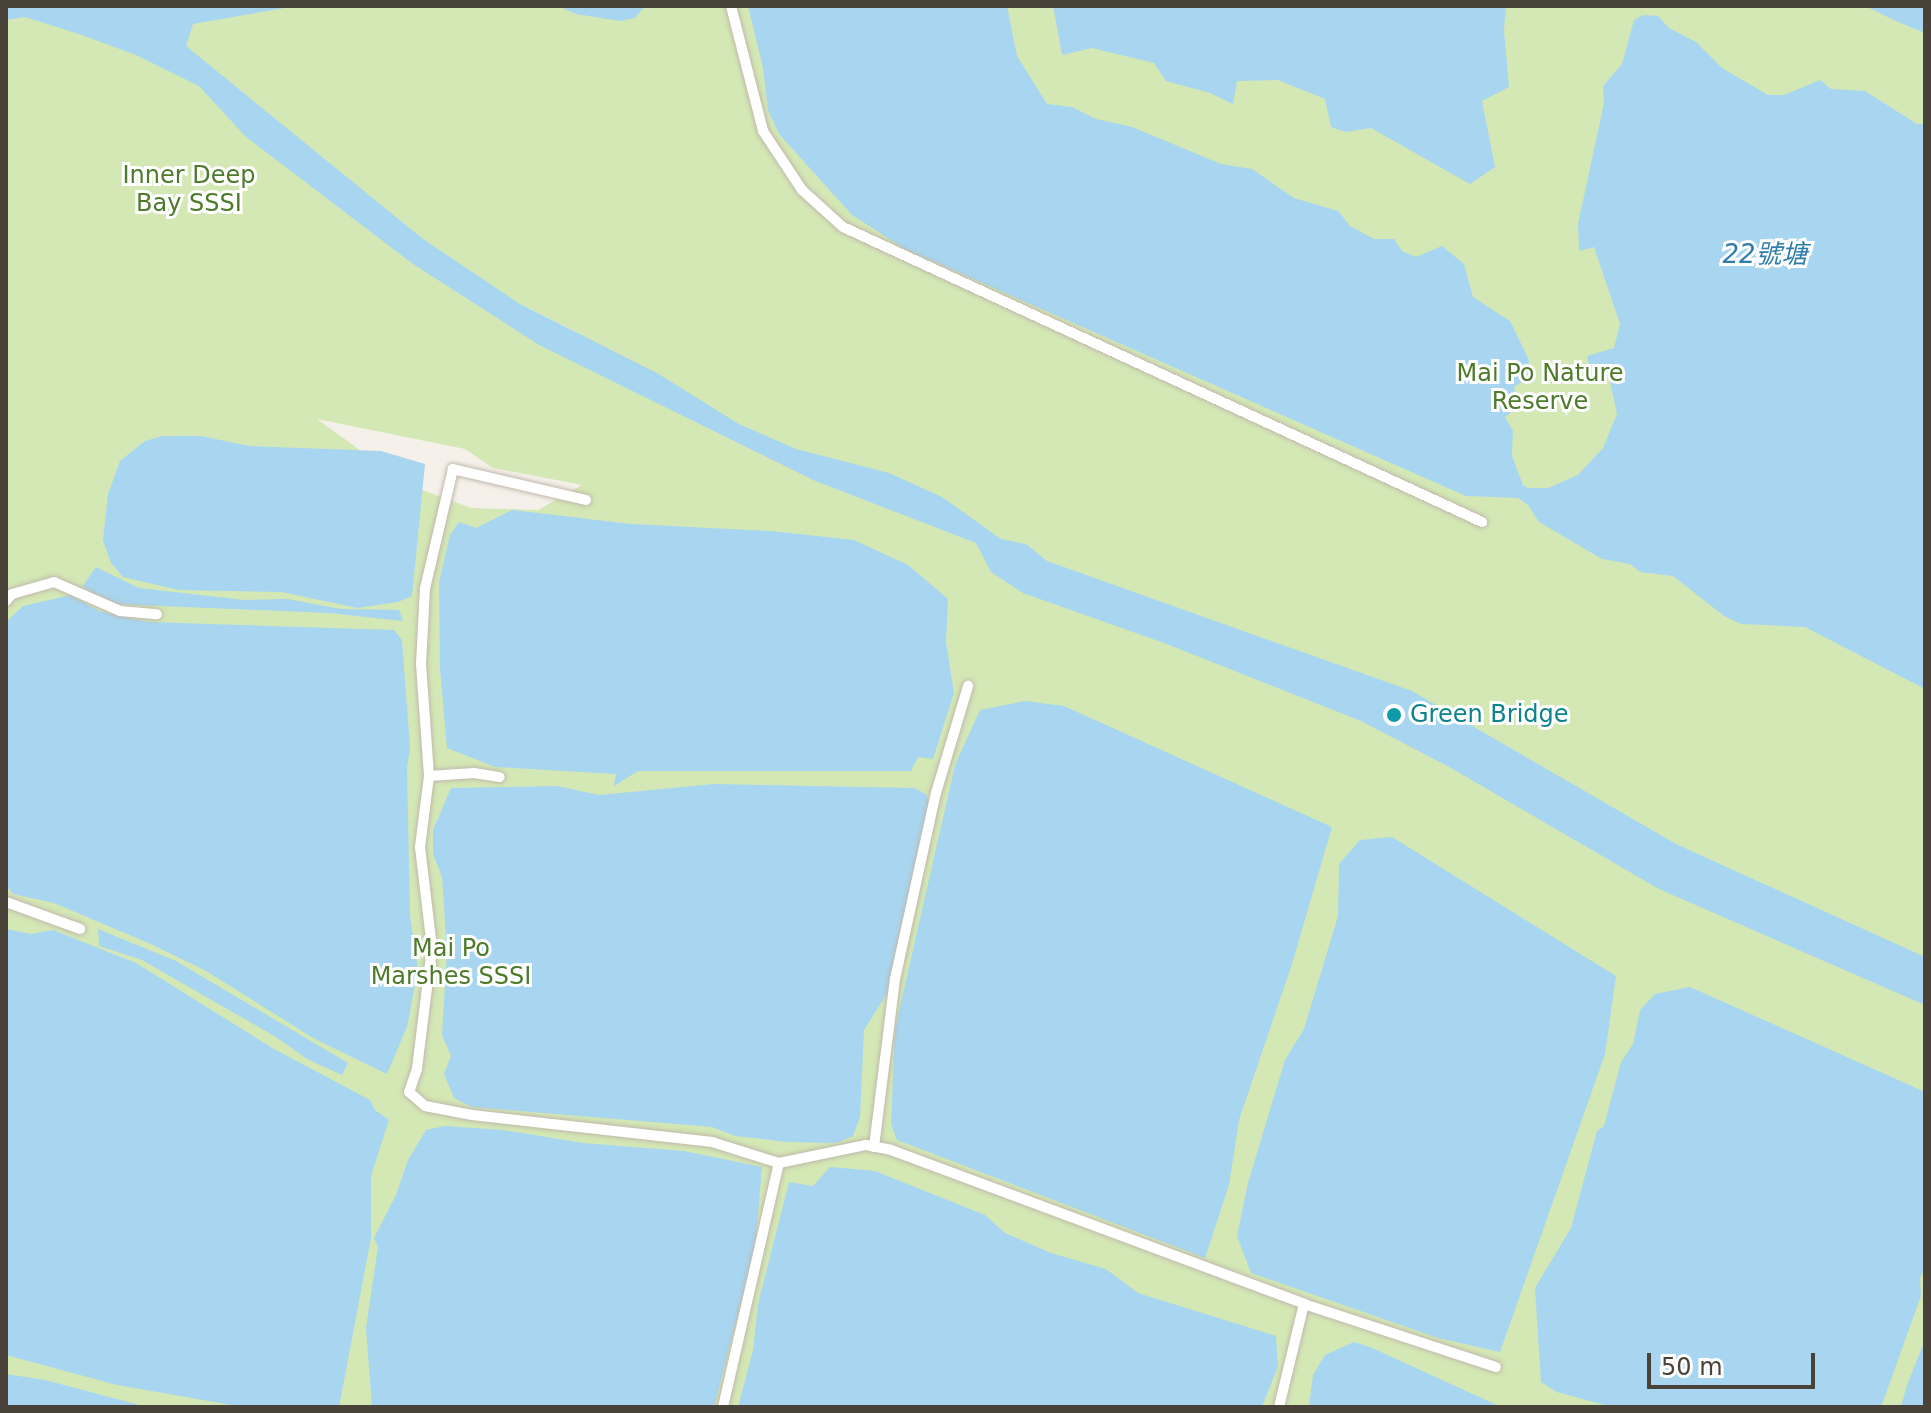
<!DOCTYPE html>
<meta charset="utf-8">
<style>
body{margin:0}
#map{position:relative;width:1931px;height:1413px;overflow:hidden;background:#f5f1ea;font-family:"DejaVu Sans","Noto Sans TC",sans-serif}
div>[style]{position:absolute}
.green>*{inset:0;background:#d3e8b4}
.water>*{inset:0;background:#a8d6f0}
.roads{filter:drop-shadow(0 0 2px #c1b9ad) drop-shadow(0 0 2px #c1b9ad)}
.lane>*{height:10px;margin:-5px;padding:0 5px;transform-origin:5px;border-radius:5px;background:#fff}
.dots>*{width:22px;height:22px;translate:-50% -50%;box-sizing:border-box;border:4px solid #fff;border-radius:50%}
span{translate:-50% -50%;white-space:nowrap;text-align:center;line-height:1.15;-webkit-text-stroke:6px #fff;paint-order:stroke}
.park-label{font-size:24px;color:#4d7b2b}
.culture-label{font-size:24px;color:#0d838f}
.left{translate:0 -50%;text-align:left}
.water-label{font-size:26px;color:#2f7dad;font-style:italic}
.frame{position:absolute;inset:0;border:8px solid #494238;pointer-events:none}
.scale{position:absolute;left:1647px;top:1353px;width:168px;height:36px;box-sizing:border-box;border:4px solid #494238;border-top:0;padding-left:10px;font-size:24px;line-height:28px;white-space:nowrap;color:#494238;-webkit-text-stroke:6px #fff;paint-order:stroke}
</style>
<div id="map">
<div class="green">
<div style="clip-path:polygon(evenodd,6px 6px,1925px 6px,1925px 1407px,6px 1407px,6px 6px,422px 269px,520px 304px,580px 334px,422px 269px,6px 6px,317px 419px,465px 449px,493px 468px,582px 485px,538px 510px,472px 508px,408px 485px,317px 419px)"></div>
</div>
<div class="water">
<div style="clip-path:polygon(6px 6px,296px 6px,193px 24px,186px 46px,423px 239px,520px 304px,657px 373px,739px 424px,796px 449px,889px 473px,942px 497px,1001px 539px,1026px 544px,1047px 561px,1412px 691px,1676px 844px,1925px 957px,1925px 1005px,1659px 889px,1451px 768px,1361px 721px,1164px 643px,1023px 593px,991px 572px,976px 543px,813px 480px,539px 345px,413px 264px,246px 137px,199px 86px,136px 55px,79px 34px,25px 17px,6px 20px)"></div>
<div style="clip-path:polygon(558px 6px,645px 6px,635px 18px,620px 21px,576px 14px)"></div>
<div style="clip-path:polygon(748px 6px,1007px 6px,1017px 56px,1047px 104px,1072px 107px,1096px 119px,1132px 127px,1221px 164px,1252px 169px,1294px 198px,1338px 211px,1350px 226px,1374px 239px,1394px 239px,1402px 251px,1416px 257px,1442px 246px,1464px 264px,1473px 297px,1510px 321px,1529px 360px,1527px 379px,1514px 387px,1517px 407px,1505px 417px,1513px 431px,1512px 456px,1523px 485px,1528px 488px,1548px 488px,1578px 475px,1603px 448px,1617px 414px,1609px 377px,1591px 374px,1587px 356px,1614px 348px,1620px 324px,1594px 247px,1579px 251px,1578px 224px,1604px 103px,1603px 86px,1622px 64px,1634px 20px,1643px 15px,1658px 16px,1669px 28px,1696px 42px,1722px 68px,1768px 95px,1784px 95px,1820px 80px,1831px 89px,1865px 91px,1917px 124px,1925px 124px,1925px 689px,1805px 627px,1741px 624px,1724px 616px,1673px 576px,1640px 572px,1630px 564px,1602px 559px,1539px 522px,1528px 505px,1518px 498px,1466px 496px,905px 249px,852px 215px,779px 134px,768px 110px,763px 68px)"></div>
<div style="clip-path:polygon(1053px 6px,1506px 6px,1504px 30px,1509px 87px,1482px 101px,1495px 167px,1470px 184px,1371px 128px,1346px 132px,1331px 127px,1325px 99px,1278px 80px,1237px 81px,1233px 104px,1210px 93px,1166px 81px,1154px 63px,1092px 48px,1062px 55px)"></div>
<div style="clip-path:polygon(1865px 6px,1925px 6px,1925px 33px,1896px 21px)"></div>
<div style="clip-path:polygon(163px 436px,201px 436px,249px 446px,381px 451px,425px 464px,412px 596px,398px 602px,357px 608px,282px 592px,179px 590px,123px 577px,111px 563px,103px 540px,108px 494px,120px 461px,145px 441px)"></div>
<div style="clip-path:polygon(512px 510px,631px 524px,771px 531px,854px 540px,908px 565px,948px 599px,946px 642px,954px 693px,933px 759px,918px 757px,911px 771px,638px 771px,614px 786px,616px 774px,495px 767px,447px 748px,440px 669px,439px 583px,450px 535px,459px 522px,476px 528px)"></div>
<div style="clip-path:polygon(96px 567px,139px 588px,245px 600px,287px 599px,341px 609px,399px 610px,403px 621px,329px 613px,114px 604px,82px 587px)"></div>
<div style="clip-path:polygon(71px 595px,99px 611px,149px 622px,394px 630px,402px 640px,410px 747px,407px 768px,410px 915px,418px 970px,407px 1027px,387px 1074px,313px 1038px,208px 972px,153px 945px,54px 903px,13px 894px,6px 886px,6px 622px,23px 606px)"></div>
<div style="clip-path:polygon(1025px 701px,1064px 706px,1332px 827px,1292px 964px,1239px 1120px,1229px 1185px,1205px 1258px,897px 1140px,891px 1124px,895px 1029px,955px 765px,980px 710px)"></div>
<div style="clip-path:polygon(714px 784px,914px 788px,926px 794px,933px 810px,893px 984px,864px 1030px,860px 1117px,853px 1136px,836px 1143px,787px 1142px,735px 1136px,712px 1127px,472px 1107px,454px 1098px,444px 1074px,451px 1056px,442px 1035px,447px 952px,442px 877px,433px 854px,433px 830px,451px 788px,557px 786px,599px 795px)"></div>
<div style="clip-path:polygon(1392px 837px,1616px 976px,1605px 1054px,1500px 1352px,1438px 1338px,1251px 1273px,1237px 1236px,1248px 1183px,1285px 1060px,1304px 1029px,1338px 916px,1339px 864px,1360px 840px)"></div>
<div style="clip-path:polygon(6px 929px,31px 934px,53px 930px,136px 963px,274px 1049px,370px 1100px,375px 1110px,389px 1120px,371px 1176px,371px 1238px,339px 1407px,243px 1407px,117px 1385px,6px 1355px)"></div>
<div style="clip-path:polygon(98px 929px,176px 961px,348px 1063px,342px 1075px,307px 1059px,276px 1037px,142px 960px,99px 946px)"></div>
<div style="clip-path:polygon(1690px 987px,1925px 1092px,1925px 1266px,1920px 1279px,1921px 1296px,1881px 1407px,1612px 1407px,1557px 1392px,1541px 1382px,1535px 1288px,1571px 1228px,1597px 1131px,1604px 1126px,1621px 1062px,1633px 1044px,1640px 1010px,1655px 994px)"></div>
<div style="clip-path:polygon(445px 1126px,503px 1130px,583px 1143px,684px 1151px,762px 1167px,755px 1249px,714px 1407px,372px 1407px,366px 1328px,378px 1247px,374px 1238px,396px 1195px,408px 1160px,426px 1130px)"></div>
<div style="clip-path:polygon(830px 1167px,875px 1171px,985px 1215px,1005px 1233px,1051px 1253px,1106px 1269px,1138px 1293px,1276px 1336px,1278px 1366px,1262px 1407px,738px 1407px,753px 1350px,758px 1304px,789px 1182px,813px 1186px)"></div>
<div style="clip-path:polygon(1925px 1340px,1925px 1407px,1901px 1407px,1907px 1385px)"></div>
<div style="clip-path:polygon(1354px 1342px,1370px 1347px,1501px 1407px,1309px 1407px,1313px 1375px,1325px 1355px)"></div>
<div style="clip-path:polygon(6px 1374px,45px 1380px,147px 1407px,6px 1407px)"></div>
</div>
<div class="roads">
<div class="lane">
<div style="left:731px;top:6px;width:129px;rotate:75.6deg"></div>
<div style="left:763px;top:131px;width:71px;rotate:56.5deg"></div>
<div style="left:802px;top:190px;width:55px;rotate:42.1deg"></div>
<div style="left:843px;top:227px;width:704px;rotate:24.78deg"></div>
<div style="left:586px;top:500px;width:137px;rotate:-166.9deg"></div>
<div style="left:453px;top:469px;width:122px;rotate:103.2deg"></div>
<div style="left:425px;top:588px;width:76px;rotate:93deg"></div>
<div style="left:421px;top:664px;width:112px;rotate:85.9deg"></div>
<div style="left:429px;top:776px;width:72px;rotate:97.2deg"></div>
<div style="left:420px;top:847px;width:102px;rotate:83.2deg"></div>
<div style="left:432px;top:948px;width:122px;rotate:97.1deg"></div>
<div style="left:417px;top:1069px;width:24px;rotate:109deg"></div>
<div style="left:409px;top:1092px;width:21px;rotate:41deg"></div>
<div style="left:425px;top:1106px;width:48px;rotate:10.8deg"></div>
<div style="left:472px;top:1115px;width:242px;rotate:6.4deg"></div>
<div style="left:712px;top:1142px;width:70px;rotate:17.4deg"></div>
<div style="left:779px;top:1163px;width:89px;rotate:-11.7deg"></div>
<div style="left:866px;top:1145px;width:25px;rotate:11deg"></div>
<div style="left:891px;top:1150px;width:441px;rotate:20.4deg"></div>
<div style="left:1304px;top:1304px;width:202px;rotate:18.2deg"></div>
<div style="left:6px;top:601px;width:9px;rotate:-49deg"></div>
<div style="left:12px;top:594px;width:44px;rotate:-15.9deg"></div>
<div style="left:54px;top:582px;width:72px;rotate:23.7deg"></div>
<div style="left:120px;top:611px;width:37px;rotate:5deg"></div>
<div style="left:429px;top:776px;width:45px;rotate:-3.8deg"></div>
<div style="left:474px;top:773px;width:26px;rotate:9deg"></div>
<div style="left:6px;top:902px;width:79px;rotate:20deg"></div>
<div style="left:874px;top:1147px;width:169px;rotate:-82.9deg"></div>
<div style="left:895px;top:979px;width:190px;rotate:-77.6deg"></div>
<div style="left:936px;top:793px;width:112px;rotate:-73.3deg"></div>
<div style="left:723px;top:1407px;width:250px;rotate:-77.1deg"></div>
<div style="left:1279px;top:1407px;width:106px;rotate:-76.4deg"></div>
</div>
</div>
<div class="dots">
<div style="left:1394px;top:715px;background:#0f9aa8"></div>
</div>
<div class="park-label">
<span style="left:189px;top:190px">Inner Deep<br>Bay SSSI</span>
<span style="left:1540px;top:388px">Mai Po Nature<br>Reserve</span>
<span style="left:451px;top:963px">Mai Po<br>Marshes SSSI</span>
</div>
<div class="culture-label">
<span class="left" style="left:1410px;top:715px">Green Bridge</span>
</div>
<div class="water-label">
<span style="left:1765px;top:255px">22號塘</span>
</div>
<div class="frame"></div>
<div class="scale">50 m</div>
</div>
